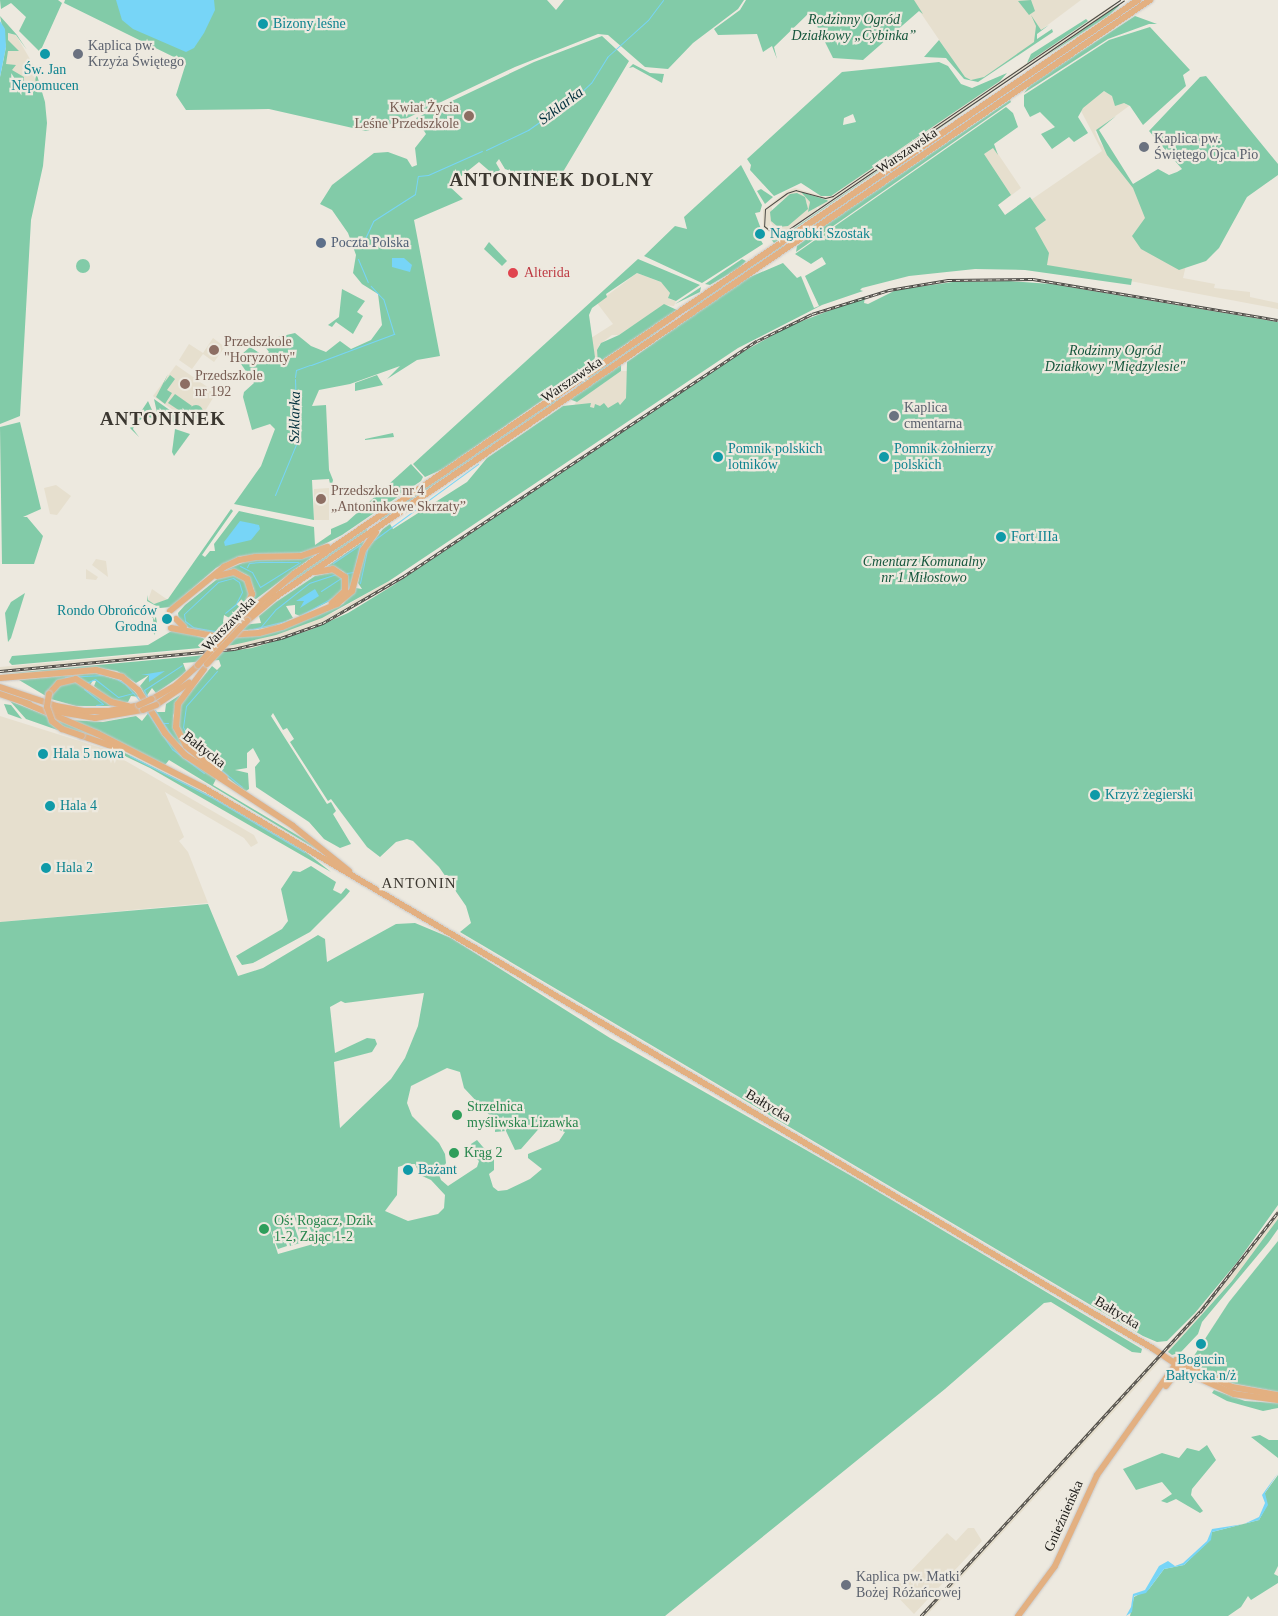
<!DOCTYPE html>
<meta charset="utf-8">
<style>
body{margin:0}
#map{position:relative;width:1278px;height:1616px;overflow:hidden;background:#ede9df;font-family:Georgia,serif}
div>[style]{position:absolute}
.built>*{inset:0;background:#e6dfce}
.round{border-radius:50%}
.green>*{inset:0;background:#82cba8}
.water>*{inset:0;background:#77d5f7}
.stream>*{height:1px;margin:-0.5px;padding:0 0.5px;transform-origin:0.5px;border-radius:0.5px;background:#77d5f7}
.roads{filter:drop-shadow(0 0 1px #c9c8c8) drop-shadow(0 0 1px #c9c8c8)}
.major>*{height:6px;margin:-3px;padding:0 3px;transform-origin:3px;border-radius:3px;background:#e3b081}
.tram>*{height:1px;margin:-0.5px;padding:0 0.5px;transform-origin:0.5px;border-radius:0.5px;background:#4b4945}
.rail>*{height:3px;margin-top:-1.5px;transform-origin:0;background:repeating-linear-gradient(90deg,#ede9df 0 4px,#4b4945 0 8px);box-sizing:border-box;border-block:1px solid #4b4945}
.bridges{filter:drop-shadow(0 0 1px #c9c8c8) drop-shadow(0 0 1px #c9c8c8)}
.major-bridge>*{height:6px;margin:-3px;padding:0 3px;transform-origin:3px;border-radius:3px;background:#e3b081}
.dots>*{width:14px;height:14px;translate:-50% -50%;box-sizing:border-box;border:2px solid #ede9df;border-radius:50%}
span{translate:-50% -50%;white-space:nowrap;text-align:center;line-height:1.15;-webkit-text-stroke:4.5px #ede9df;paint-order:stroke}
.park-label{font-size:14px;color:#16573d;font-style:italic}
.culture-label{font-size:14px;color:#0d838f}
.left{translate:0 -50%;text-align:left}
.right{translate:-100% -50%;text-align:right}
.worship-label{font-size:14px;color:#5b616d}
.education-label{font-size:14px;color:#785e54}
.street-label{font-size:14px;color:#1c1b18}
.service-label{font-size:14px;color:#4e5e75}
.health-label{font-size:14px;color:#be3a42}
.leisure-label{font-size:14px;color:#27864d}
.water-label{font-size:15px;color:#002f3c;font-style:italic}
.neighbourhood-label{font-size:15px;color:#3b3730;letter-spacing:1px}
.district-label{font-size:19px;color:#3b3730;font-weight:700;letter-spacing:1px}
</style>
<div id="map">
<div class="built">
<div style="clip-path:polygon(912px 0,1081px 0,1037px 33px,1037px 41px,983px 78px,972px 80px,965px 78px)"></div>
<div style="clip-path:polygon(evenodd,1112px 5px,1114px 8px,820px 209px,817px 206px,828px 200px,801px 192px,810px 202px,809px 212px,816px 207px,818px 210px,784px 233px,772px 234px,763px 228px,763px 210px,787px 191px,795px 188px,825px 197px,834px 194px,1112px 5px,799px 193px,808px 204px,778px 227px,772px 222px,772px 207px,790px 195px,799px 193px)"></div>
<div style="clip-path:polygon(5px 33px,16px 35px,34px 66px,39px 86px,22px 96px,4px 63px)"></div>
<div style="clip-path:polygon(1104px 91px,1129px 106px,1095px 131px,1099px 141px,1187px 261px,1183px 278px,1215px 284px,1214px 288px,1250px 292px,1250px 297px,1278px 303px,1278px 309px,1045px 265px,1015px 211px,1102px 151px,1080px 109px)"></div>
<div style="clip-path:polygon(992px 145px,1021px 188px,997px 206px,1005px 219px,1003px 221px,992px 204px,1008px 192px,981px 152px)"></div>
<div class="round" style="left:506px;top:266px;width:14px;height:14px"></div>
<div style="clip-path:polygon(637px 273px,663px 283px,670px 293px,669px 299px,676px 301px,674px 306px,664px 305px,619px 335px,612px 335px,599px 345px,598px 357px,595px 357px,591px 338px,613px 324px,597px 303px)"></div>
<div style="clip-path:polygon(213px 338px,225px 347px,214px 362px,203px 354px,192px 369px,179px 360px,189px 344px,203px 353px)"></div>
<div style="clip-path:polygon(176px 365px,216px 393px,196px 426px,153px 396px)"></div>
<div style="clip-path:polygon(621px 371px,627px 371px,626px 398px,614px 411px,574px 406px,576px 402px)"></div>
<div style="clip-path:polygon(56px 485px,71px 496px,57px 515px,50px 514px,44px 488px)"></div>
<div style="clip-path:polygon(329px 488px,329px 520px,314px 520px,314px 489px)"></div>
<div style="clip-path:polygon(96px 559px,106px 561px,108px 577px,92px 565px)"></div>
<div style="clip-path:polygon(86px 569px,98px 577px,96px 580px,86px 579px)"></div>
<div style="clip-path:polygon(389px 581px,392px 586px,329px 622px,252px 648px,0 673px,0 667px,204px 649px,270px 636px,335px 612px)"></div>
<div style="clip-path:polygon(152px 589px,168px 600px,154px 604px,148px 600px)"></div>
<div style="clip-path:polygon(0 716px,105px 749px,254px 835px,258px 843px,251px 847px,244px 838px,165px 792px,184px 837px,179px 841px,188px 852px,208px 903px,0 922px)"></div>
<div style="clip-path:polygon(1278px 1209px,1278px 1219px,1234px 1278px,1168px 1352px,1164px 1349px,1230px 1274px)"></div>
<div style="clip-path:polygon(1157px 1356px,1162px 1359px,926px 1616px,919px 1616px)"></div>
<div style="clip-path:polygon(968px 1528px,974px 1528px,982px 1541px,914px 1614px,892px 1591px,947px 1533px,956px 1541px)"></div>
</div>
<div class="green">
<div style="clip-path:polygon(0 0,58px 0,62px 3px,40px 52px,19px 31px,26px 17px,11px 3px,1px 9px)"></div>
<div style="clip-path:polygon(65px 0,547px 0,556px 10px,564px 0,744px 0,738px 9px,693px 43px,668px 69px,645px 67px,608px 35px,598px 34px,515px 67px,401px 121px,366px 131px,269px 109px,186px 110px,176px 95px,186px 63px,64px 3px)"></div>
<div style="clip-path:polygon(746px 0,914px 0,923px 14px,919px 11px,863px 60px,833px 58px,810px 12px,774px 47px,777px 59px,772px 46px,763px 52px,757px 34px,718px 35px,714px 29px,740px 10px)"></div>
<div style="clip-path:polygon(1031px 0,1035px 11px,1029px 15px,1018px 1px)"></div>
<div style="clip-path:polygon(1120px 4px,1118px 7px,1108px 16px,1043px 58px)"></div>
<div style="clip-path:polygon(1129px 10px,1090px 39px,790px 242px,791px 239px)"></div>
<div style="clip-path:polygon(1031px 15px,1041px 30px,1049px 25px,1037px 34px,1037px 39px,1052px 29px,1053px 32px,978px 82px,964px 79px,946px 58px,924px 57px,939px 40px,965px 77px,971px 80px,984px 77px,1034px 42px,1036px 26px)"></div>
<div style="clip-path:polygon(0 16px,17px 35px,27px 50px,16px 35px,8px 33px,8px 40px,19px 51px,8px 51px,6px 64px,16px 65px,12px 70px,24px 77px,24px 90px,36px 86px,34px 65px,45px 102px,47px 123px,43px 166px,31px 220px,20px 416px,0 424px,0 77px,6px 47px)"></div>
<div style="clip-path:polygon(1135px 16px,1157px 24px,1149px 24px,1108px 39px,1024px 93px,1031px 84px)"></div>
<div style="clip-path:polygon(1086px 19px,1088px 21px,1027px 63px,1031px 54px)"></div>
<div style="clip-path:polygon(1150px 27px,1190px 70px,1183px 75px,1186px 86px,1143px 125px,1130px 106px,1124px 103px,1115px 106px,1112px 96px,1104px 91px,1083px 108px,1078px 117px,1088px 133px,1074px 142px,1069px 137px,1052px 149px,1041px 134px,1055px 127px,1040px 112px,1030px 117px,1024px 106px,1024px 95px,1109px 40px)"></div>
<div style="clip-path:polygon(602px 36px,629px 61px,554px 187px,505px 169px,499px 159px,496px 163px,500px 170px,494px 175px,479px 162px,449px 186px,463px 199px,414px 220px,440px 356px,417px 360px,387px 379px,400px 366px,350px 384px,319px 390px,312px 406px,326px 405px,329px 470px,333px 480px,331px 489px,329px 479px,312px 480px,314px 520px,234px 504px,261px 466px,275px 429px,270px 424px,252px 430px,243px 397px,244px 392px,254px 383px,241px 364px,242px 354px,250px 347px,264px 356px,269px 352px,261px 341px,295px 333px,311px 346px,326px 352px,340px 341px,351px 349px,371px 340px,382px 325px,378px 294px,362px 284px,353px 273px,356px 255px,348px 233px,332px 210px,320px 204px,332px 185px,374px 153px,388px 152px,407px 159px,412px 167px,417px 165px,415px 148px,426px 134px,416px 118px,534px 62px)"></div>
<div style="clip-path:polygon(evenodd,939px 62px,948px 66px,961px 84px,972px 88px,1007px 73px,1000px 81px,831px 196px,821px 196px,801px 183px,774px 196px,750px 170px,751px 165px,747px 159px,842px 72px,939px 62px,853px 114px,856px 122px,843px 125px,844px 118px,853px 114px)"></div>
<div style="clip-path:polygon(633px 64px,650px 73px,664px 74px,662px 83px,633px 67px,629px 68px)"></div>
<div style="clip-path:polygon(1206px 76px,1278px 164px,1278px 175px,1247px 197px,1219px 248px,1206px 261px,1179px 270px,1141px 249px,1132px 236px,1145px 218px,1133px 188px,1107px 155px,1096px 130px,1116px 116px,1099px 130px,1133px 184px,1158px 169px,1169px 175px,1177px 172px,1182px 169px,1149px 131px,1200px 77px)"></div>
<div style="clip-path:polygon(1007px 82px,774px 243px,771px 239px,784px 235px)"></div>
<div style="clip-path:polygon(1010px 100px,1011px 102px,796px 252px,797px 246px,828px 223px)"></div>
<div style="clip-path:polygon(1006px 107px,1013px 113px,1018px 127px,994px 144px,998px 155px,993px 148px,984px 154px,1011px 195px,998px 205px,1005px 215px,1030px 197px,1046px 220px,1035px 228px,1049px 253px,1047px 265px,1132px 279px,1131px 285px,1025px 270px,975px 269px,909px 276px,862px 288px,860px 290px,863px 291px,822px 305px,738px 348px,389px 581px,322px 618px,276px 635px,233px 645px,12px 665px,9px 662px,12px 656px,148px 645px,175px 629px,206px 639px,243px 637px,343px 604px,356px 588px,362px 589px,358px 583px,364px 553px,383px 529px,390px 524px,393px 529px,467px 482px,487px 458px,563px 406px,591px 403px,590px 407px,594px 408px,595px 404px,600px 406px,604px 403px,608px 408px,618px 402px,620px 405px,626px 398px,627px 362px,743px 280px,783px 263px,797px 278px,801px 276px,814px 308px,819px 306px,805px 276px,826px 264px,822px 257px,811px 264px,795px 254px)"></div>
<div style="clip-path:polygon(741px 165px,762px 205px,760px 212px,755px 213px,761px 229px,756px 232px,763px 244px,702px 283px,644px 256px,675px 226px,687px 229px,684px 217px)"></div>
<div style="clip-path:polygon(761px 189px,773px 197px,765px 204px,757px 191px)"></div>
<div style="clip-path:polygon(801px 192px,827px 200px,828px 201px,808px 212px,810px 202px)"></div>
<div style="clip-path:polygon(790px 194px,797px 193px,805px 197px,808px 209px,788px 226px,778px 227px,771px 221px,770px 212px)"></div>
<div style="clip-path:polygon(489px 242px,507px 261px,502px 266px,484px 249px)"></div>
<div style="clip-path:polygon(780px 245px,786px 246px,690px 312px,687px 308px)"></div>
<div class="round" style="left:76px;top:259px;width:14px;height:14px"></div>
<div style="clip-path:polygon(638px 259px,700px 285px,676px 301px,668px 298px,670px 293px,661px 282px,637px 273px,606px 294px,607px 297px,592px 308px,589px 315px,595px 357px,592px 366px,443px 469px,425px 477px,413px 464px)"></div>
<div style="clip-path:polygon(742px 259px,746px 261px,739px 268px,710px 285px,705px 284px)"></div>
<div style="clip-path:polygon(1009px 281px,1051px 284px,1278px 322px,1278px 1205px,1238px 1261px,1195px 1313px,1167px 1341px,1157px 1342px,1143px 1336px,460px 932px,471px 923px,466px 906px,439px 867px,413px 841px,407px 839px,396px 842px,380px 857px,367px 847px,331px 799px,328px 801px,290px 742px,294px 739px,287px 728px,283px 730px,273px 713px,271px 716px,327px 804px,331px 802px,336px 811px,333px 814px,351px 844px,340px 848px,324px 839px,309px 822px,256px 787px,255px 767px,260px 761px,253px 748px,247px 753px,247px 768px,235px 770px,248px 773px,249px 789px,246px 791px,238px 786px,193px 749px,179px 729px,179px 706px,212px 666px,217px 670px,221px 666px,219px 660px,183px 663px,186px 671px,182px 675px,156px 693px,152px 688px,146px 697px,140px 686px,149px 675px,136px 683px,117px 671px,99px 668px,0 674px,196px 656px,252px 648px,310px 630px,348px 613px,392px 586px,741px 353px,789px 326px,865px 297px,864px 303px,868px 304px,896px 290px,953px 282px)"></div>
<div style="clip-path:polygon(701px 287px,700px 292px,675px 304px)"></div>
<div style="clip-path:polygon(342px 289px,365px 301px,357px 312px,363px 316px,353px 334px,336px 322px,332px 327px,328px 325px,339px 317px)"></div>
<div style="clip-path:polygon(664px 304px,677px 310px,598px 363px,597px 350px,601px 343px,619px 335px)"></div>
<div style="clip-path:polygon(683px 312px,632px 351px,566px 395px,619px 354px)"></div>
<div style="clip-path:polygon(621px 364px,621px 371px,577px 402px,569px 399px)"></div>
<div style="clip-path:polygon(168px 374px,164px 383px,170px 375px,175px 379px,167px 390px,172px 393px,165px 404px,156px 397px)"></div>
<div style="clip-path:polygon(377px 375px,383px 385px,355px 391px,355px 383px)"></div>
<div style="clip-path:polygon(175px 394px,192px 406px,186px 415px,168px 403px)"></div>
<div style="clip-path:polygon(559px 395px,562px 399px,380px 521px,380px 518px)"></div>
<div style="clip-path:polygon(154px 399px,181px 418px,177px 424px,181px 427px,164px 417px,158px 417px)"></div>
<div style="clip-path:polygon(148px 401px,156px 419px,145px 416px,135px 424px,133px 429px,139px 437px,130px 428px)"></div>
<div class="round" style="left:189px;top:405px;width:14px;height:14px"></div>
<div style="clip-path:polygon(20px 422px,41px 509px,23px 517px,27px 517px,43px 536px,34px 564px,2px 564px,0 427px)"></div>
<div style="clip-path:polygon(175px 429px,190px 434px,174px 456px,172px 452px)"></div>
<div style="clip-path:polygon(393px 433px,394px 437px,365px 440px,365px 439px)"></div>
<div style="clip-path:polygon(411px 464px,423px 477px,421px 481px,342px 535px,317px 548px,300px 553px,240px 556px,216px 568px,171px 607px,160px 608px,147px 601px,148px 595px,148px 600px,154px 604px,168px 599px,231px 509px,233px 511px,202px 555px,205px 557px,210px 551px,215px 551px,214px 544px,239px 511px,314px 527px,315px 545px,331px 534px,331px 529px,347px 522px)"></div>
<div style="clip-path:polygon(367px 528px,367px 531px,250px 612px,287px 582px)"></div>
<div style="clip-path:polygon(366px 539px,362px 546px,349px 592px,344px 572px,335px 567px,325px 568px)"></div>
<div style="clip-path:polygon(315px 555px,252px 602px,254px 589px,247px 575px,234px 569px,223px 571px,252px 559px)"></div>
<div style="clip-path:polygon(334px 572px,344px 580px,343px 590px,336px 598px,300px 616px,295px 614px,295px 605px,286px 606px,293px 618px,272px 627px,214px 634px,189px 628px,179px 621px,178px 613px,185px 605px,221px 576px,232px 574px,246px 580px,250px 591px,245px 607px,233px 620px,224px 615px,223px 622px,226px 627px,261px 623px,259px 616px,276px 602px,315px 576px)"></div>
<div style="clip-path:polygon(25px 593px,11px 638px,8px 642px,5px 613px,11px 602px)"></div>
<div style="clip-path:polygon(145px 608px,156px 617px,158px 629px,154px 635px,153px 618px,140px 610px)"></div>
<div class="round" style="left:161.5px;top:613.5px;width:11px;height:11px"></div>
<div style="clip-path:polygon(95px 673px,125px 682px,140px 697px,131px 696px,128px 702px,121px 703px,108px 698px,94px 686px,96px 681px,93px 680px,87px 691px,90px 689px,114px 706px,76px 706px,51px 699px,19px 680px)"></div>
<div style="clip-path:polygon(180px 695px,173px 716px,177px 735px,214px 772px,171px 737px,154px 712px,165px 712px,166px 704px)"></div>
<div style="clip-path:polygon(10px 701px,95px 735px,112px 744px,93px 737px,221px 801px,302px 849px,331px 872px,150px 768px,106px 747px,26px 719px)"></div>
<div style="clip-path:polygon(4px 704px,11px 705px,22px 719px,8px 714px)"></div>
<div style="clip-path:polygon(149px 712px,175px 748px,216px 779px,213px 785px,312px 844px,321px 852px,169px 760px,165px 765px,70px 720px,103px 722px,136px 716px,142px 721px)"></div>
<div style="clip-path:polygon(311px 866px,336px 882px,333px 890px,341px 894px,346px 888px,350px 891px,345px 897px,310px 932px,253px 963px,242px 965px,236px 956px,282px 929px,288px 921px,281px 889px,293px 871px,300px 872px)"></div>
<div style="clip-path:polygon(evenodd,208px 904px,238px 976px,263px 968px,318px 935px,325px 939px,327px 962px,396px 924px,415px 923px,451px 938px,610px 1038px,855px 1178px,1142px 1349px,1141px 1353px,1132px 1352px,1051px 1302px,1044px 1303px,945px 1389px,665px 1616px,0 1616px,0 922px,208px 904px,424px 993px,418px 1026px,405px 1058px,391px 1079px,340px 1128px,334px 1062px,372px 1052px,377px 1044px,375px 1039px,367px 1038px,335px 1053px,330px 1007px,341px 1001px,345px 1003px,424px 993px,208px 904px,447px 1068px,460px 1072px,464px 1088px,495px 1121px,495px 1132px,506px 1131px,515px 1150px,521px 1149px,543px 1124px,565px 1132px,559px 1141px,528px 1154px,528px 1158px,542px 1169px,530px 1179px,507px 1190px,498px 1191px,493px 1187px,489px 1174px,494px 1170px,494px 1160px,477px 1140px,471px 1144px,472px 1154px,479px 1161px,477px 1167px,448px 1186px,441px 1180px,439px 1175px,446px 1163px,445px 1154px,439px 1143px,412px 1116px,407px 1103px,411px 1086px,447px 1068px,208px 904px,408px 1164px,415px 1164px,420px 1175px,431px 1180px,445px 1195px,444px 1208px,438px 1214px,408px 1221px,385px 1211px,397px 1195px,398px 1167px,408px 1164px,208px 904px,303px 1212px,314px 1238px,322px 1236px,324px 1241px,278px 1254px,268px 1223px,278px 1249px,287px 1246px,279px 1220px,282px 1218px,290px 1246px,300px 1243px,291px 1216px,294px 1215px,302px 1242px,310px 1239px,303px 1212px)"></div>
<div style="clip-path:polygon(1278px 1219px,1278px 1229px,1268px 1243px,1202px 1322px,1198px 1334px,1181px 1352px,1172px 1355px,1168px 1352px,1232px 1281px)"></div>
<div style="clip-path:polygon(1278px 1241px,1278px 1392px,1225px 1382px,1190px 1362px,1229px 1302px)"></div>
<div style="clip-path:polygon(1214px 1390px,1245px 1401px,1278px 1403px,1278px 1408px,1263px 1411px,1227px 1401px,1212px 1393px)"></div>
<div style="clip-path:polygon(1260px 1435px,1269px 1440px,1278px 1440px,1278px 1458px,1251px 1437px)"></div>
<div style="clip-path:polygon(1207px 1445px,1216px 1460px,1192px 1489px,1191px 1495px,1203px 1511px,1200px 1513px,1176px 1499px,1167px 1503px,1161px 1501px,1172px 1494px,1162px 1482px,1136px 1490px,1123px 1469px,1162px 1453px,1179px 1458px,1187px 1448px,1199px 1451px)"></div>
<div style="clip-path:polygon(1278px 1475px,1278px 1566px,1274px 1574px,1278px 1576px,1278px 1583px,1251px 1600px,1248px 1596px,1241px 1607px,1228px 1616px,1130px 1616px,1134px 1597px,1149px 1589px,1164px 1569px,1184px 1565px,1210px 1540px,1212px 1532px,1259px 1520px,1265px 1509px,1265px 1493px)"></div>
</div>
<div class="water">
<div style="clip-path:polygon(116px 0,214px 0,215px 10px,204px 33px,194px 48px,186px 52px,133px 29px,122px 20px)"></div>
<div style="clip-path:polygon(0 21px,5px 29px,6px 47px,0 77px)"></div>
<div style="clip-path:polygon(392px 258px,404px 258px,412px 265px,410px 272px,392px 267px)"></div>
<div style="clip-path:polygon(240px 521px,259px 525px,260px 529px,251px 540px,225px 546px,224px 542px)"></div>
<div style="clip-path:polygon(315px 589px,319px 596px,300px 608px,304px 601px,296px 601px)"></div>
<div style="clip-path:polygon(165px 671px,149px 682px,149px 675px,141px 675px)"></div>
<div style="clip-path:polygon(1278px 1473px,1265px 1493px,1268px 1505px,1259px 1520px,1212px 1532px,1211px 1540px,1184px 1565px,1164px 1569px,1146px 1593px,1134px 1596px,1132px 1612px,1126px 1616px,1131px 1607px,1133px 1594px,1145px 1590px,1159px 1566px,1168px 1561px,1175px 1566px,1183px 1563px,1207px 1541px,1212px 1529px,1244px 1524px,1259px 1517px,1265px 1503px,1262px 1495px)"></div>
</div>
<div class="stream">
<div style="left:486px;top:150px;width:47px;rotate:-25.5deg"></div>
<div style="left:528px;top:130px;width:61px;rotate:-35deg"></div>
<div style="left:578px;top:95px;width:18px;rotate:-43deg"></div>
<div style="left:591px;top:83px;width:31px;rotate:-58deg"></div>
<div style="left:607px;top:57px;width:55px;rotate:-42.1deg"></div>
<div style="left:648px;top:20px;width:25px;rotate:-53deg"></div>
<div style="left:362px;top:245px;width:26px;rotate:-65deg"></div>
<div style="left:373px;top:221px;width:50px;rotate:-32.7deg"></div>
<div style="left:415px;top:194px;width:18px;rotate:-81deg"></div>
<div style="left:418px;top:176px;width:10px;rotate:-6deg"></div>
<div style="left:428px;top:175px;width:59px;rotate:-24deg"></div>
<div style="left:358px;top:259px;width:25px;rotate:67deg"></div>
<div style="left:311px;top:365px;width:89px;rotate:-20.5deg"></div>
<div style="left:394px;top:334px;width:37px;rotate:-107deg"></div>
<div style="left:383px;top:299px;width:18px;rotate:-133deg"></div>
<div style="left:295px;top:377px;width:7px;rotate:-82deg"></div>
<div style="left:296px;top:370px;width:15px;rotate:-20deg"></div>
<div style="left:275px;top:495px;width:57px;rotate:-67.5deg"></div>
<div style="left:297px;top:442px;width:63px;rotate:-91.8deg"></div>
<div style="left:374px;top:540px;width:129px;rotate:-36.2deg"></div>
<div style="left:333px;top:563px;width:32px;rotate:-34deg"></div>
<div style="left:360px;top:545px;width:28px;rotate:103deg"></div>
<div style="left:240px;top:566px;width:13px;rotate:27deg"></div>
<div style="left:252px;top:572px;width:17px;rotate:62deg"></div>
<div style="left:260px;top:587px;width:47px;rotate:-32deg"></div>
<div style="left:247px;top:567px;width:4px;rotate:-63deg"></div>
<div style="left:249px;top:563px;width:11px;rotate:-5deg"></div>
<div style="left:260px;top:562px;width:38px"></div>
<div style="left:347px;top:573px;width:6px;rotate:-9deg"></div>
<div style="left:360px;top:583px;width:35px;rotate:-78deg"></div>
<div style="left:321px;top:591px;width:24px;rotate:-33deg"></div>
<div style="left:301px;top:615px;width:38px;rotate:-29deg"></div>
<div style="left:259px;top:629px;width:26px;rotate:-50deg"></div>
<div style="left:276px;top:609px;width:42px;rotate:-38.2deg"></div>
<div style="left:309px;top:583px;width:28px;rotate:-18deg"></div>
<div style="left:248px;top:630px;width:43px;rotate:-13.4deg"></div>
<div style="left:220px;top:632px;width:27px;rotate:-170deg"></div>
<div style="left:193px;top:627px;width:10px;rotate:-143deg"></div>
<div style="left:185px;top:621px;width:7px;rotate:-98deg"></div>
<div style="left:184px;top:614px;width:47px;rotate:-43.3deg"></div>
<div style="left:218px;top:582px;width:16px;rotate:-15deg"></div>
<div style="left:233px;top:578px;width:7px;rotate:34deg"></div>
<div style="left:239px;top:582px;width:10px;rotate:73deg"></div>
<div style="left:242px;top:592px;width:13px;rotate:117deg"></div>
<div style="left:236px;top:604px;width:14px;rotate:141deg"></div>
<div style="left:217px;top:671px;width:47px;rotate:131.5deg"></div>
<div style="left:186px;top:706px;width:21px;rotate:98deg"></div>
<div style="left:183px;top:727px;width:22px;rotate:63deg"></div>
<div style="left:193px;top:747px;width:63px;rotate:39.2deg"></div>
<div style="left:65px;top:677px;width:39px;rotate:-3deg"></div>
<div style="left:115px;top:678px;width:12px;rotate:31deg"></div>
<div style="left:125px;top:684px;width:24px;rotate:48deg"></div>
<div style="left:86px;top:683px;width:10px;rotate:-24deg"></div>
<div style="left:95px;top:679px;width:29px;rotate:38deg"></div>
<div style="left:118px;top:697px;width:16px;rotate:-15deg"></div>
<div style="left:84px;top:689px;width:24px;rotate:38deg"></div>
<div style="left:103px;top:704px;width:7px;rotate:172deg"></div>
<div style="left:148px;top:698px;width:9px;rotate:-117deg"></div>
<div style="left:144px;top:690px;width:45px;rotate:-33.3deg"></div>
<div style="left:155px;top:710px;width:15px;rotate:58deg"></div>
<div style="left:163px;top:723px;width:5px"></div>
<div style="left:147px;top:712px;width:45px;rotate:56deg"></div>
<div style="left:172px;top:749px;width:40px;rotate:37deg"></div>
<div style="left:164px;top:724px;width:17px;rotate:57deg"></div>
<div style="left:181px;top:746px;width:9px;rotate:41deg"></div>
<div style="left:130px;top:756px;width:93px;rotate:26.8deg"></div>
<div style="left:213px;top:798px;width:106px;rotate:30.7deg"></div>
</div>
<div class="roads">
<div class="major">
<div style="left:315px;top:572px;width:18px;rotate:-9deg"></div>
<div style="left:333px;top:569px;width:14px;rotate:34deg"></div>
<div style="left:345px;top:577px;width:14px;rotate:90deg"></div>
<div style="left:345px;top:591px;width:18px;rotate:137deg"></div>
<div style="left:217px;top:576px;width:17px;rotate:-13deg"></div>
<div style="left:234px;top:572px;width:15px;rotate:28deg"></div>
<div style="left:247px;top:579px;width:16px;rotate:72deg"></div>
<div style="left:252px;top:594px;width:18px;rotate:112deg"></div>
<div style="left:170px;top:611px;width:70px;rotate:-39.2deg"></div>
<div style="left:224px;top:567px;width:17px;rotate:-25deg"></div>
<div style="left:239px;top:560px;width:17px;rotate:-10deg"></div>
<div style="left:256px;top:557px;width:45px;rotate:-1.3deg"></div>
<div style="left:301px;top:556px;width:28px;rotate:-19deg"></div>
<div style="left:176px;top:619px;width:11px;rotate:45deg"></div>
<div style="left:247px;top:621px;width:35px;rotate:-40deg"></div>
<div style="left:274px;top:598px;width:1061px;rotate:-34.32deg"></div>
<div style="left:237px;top:622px;width:75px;rotate:-40.1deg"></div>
<div style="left:294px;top:574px;width:1021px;rotate:-34.22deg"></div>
<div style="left:171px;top:628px;width:43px;rotate:10.8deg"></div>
<div style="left:213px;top:636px;width:46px;rotate:-3.7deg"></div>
<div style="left:259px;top:633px;width:24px;rotate:-15deg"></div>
<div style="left:282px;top:627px;width:60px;rotate:-22.7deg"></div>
<div style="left:337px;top:604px;width:20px;rotate:-41deg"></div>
<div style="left:352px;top:591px;width:42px;rotate:-75deg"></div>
<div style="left:363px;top:550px;width:22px;rotate:-54deg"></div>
<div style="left:204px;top:669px;width:44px;rotate:126.6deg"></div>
<div style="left:178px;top:704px;width:23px;rotate:95deg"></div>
<div style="left:176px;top:727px;width:21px;rotate:62deg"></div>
<div style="left:186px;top:746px;width:50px;rotate:39.4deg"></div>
<div style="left:0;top:678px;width:96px;rotate:-4.8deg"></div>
<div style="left:96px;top:670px;width:27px;rotate:15deg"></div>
<div style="left:122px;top:677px;width:21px;rotate:39deg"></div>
<div style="left:138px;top:690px;width:51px;rotate:57.9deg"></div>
<div style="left:165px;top:733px;width:30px;rotate:48deg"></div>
<div style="left:185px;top:755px;width:129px;rotate:33.3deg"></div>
<div style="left:293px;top:826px;width:72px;rotate:38.8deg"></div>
<div style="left:0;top:687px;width:59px;rotate:18.7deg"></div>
<div style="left:56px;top:706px;width:28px;rotate:10deg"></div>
<div style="left:84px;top:711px;width:25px"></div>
<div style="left:109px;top:711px;width:31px;rotate:-11deg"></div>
<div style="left:0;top:694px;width:31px;rotate:19deg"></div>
<div style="left:49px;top:694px;width:15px;rotate:-48deg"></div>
<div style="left:59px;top:683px;width:17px;rotate:-13deg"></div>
<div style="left:76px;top:679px;width:42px;rotate:33.3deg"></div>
<div style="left:111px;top:702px;width:18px;rotate:13deg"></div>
<div style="left:152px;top:699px;width:28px;rotate:-30deg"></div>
<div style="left:176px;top:685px;width:30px;rotate:-42deg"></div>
<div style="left:25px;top:703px;width:79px;rotate:23deg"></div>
<div style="left:98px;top:734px;width:119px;rotate:27deg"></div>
<div style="left:204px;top:788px;width:1101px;rotate:30.57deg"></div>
<div style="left:1152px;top:1348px;width:48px;rotate:34deg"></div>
<div style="left:1192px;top:1375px;width:46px;rotate:24.3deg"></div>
<div style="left:1234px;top:1394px;width:44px;rotate:7.8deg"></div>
<div style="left:156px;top:705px;width:40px;rotate:-34deg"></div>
<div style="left:48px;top:710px;width:48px;rotate:9.7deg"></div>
<div style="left:95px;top:718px;width:49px;rotate:-9.5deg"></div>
<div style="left:82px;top:736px;width:40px;rotate:18.9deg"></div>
<div style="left:1176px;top:1360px;width:62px;rotate:25.7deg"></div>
<div style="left:1232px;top:1387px;width:47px;rotate:9.9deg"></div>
<div style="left:1166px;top:1386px;width:25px;rotate:-53deg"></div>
<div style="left:1018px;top:1616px;width:62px;rotate:-53.5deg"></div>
<div style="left:1055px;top:1566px;width:100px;rotate:-65.2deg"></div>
<div style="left:1097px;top:1475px;width:140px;rotate:-54.6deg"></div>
</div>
</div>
<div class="tram">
<div style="left:1120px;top:0;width:348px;rotate:145.7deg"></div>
<div style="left:833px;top:196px;width:8px;rotate:166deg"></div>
<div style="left:825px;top:198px;width:30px;rotate:-165deg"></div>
<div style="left:796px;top:190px;width:9px;rotate:162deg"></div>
<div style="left:787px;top:193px;width:27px;rotate:144deg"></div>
<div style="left:765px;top:209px;width:17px;rotate:93deg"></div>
<div style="left:764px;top:226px;width:11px;rotate:38deg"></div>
<div style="left:773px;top:233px;width:13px;rotate:-9deg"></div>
<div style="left:786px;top:231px;width:409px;rotate:-34.3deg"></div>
</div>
<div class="rail">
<div style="left:0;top:671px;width:235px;rotate:-5.4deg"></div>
<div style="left:234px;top:649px;width:48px;rotate:-13.2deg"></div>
<div style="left:281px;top:638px;width:45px;rotate:-19.7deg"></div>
<div style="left:323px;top:623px;width:94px;rotate:-30.1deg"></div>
<div style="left:404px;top:576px;width:424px;rotate:-33.7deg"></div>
<div style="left:757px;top:341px;width:61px;rotate:-26.1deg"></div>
<div style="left:812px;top:314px;width:81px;rotate:-17.3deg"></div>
<div style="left:889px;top:290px;width:60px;rotate:-9.6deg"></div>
<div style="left:948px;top:280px;width:85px;rotate:-0.7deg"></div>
<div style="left:1033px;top:279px;width:248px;rotate:9.5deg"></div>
<div style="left:921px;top:1616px;width:413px;rotate:-47.5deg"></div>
<div style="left:1200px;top:1312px;width:127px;rotate:-52deg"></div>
</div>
<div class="bridges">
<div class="major-bridge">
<div style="left:207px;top:664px;width:59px;rotate:-47.1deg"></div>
<div style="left:198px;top:665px;width:58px;rotate:-47.8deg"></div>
<div style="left:49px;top:694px;width:13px;rotate:99deg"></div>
<div style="left:47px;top:707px;width:15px;rotate:70deg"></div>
<div style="left:52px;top:721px;width:13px;rotate:39deg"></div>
<div style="left:62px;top:729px;width:21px;rotate:19deg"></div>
<div style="left:139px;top:705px;width:14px;rotate:-25deg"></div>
<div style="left:143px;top:710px;width:14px;rotate:-21deg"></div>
</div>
</div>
<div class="dots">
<div style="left:263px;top:24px;background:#0f9aa8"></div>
<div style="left:45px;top:54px;background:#0f9aa8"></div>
<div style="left:78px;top:54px;background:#6b7280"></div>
<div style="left:469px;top:116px;background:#8d6e63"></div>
<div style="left:1144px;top:147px;background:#6b7280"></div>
<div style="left:760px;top:234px;background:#0f9aa8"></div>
<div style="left:321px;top:243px;background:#5c6f8a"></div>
<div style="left:513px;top:273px;background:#e0444e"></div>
<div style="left:214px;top:350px;background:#8d6e63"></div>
<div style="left:185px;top:384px;background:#8d6e63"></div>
<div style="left:894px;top:416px;background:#6b7280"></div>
<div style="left:718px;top:457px;background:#0f9aa8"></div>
<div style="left:884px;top:457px;background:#0f9aa8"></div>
<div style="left:321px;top:499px;background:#8d6e63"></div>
<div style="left:1001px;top:537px;background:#0f9aa8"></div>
<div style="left:167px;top:619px;background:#0f9aa8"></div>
<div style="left:43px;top:754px;background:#0f9aa8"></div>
<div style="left:1095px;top:795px;background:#0f9aa8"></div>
<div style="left:50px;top:806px;background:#0f9aa8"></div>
<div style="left:46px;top:868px;background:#0f9aa8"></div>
<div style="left:457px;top:1115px;background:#2e9e5b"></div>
<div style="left:454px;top:1153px;background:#2e9e5b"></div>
<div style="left:408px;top:1170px;background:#0f9aa8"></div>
<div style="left:264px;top:1229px;background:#2e9e5b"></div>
<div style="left:1201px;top:1344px;background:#0f9aa8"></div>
<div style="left:846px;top:1585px;background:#6b7280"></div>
</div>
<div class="park-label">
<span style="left:854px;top:28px">Rodzinny Ogród<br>Działkowy „Cybinka”</span>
<span style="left:1115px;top:359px">Rodzinny Ogród<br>Działkowy "Międzylesie"</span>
<span style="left:924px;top:570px">Cmentarz Komunalny<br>nr 1 Miłostowo</span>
</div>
<div class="culture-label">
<span class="left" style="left:273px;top:24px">Bizony leśne</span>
<span style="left:45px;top:78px">Św. Jan<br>Nepomucen</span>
<span class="left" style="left:770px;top:234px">Nagrobki Szostak</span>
<span class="left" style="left:728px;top:457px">Pomnik polskich<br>lotników</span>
<span class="left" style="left:894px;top:457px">Pomnik żołnierzy<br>polskich</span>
<span class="left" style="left:1011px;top:537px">Fort IIIa</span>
<span class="right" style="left:157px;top:619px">Rondo Obrońców<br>Grodna</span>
<span class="left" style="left:53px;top:754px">Hala 5 nowa</span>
<span class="left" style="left:1105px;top:795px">Krzyż żegierski</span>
<span class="left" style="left:60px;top:806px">Hala 4</span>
<span class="left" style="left:56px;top:868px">Hala 2</span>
<span class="left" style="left:418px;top:1170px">Bażant</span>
<span style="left:1201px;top:1368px">Bogucin<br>Bałtycka n/ż</span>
</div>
<div class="worship-label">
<span class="left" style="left:88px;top:54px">Kaplica pw.<br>Krzyża Świętego</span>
<span class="left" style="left:1154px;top:147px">Kaplica pw.<br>Świętego Ojca Pio</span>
<span class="left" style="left:904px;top:416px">Kaplica<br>cmentarna</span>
<span class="left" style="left:856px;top:1585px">Kaplica pw. Matki<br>Bożej Różańcowej</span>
</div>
<div class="education-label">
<span class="right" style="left:459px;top:116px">Kwiat Życia<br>Leśne Przedszkole</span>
<span class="left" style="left:224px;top:350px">Przedszkole<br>"Horyzonty"</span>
<span class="left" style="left:195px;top:384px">Przedszkole<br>nr 192</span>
<span class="left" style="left:331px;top:499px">Przedszkole nr 4<br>„Antoninkowe Skrzaty”</span>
</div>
<div class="street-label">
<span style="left:907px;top:151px;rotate:-34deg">Warszawska</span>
<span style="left:572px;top:380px;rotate:-34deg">Warszawska</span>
<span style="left:229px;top:624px;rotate:-46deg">Warszawska</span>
<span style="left:204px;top:750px;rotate:38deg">Bałtycka</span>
<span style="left:768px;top:1106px;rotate:31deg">Bałtycka</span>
<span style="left:1117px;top:1313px;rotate:31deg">Bałtycka</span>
<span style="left:1064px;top:1516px;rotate:-66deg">Gnieźnieńska</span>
</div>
<div class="service-label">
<span class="left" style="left:331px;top:243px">Poczta Polska</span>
</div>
<div class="health-label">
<span class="left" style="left:524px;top:273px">Alterida</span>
</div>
<div class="leisure-label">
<span class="left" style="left:467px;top:1115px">Strzelnica<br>myśliwska Lizawka</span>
<span class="left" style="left:464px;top:1153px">Krąg 2</span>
<span class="left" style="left:274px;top:1229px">Oś: Rogacz, Dzik<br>1-2, Zając 1-2</span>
</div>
<div class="water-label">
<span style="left:561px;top:106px;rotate:-37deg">Szklarka</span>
<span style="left:295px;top:417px;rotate:-89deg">Szklarka</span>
</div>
<div class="neighbourhood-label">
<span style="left:419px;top:884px">ANTONIN</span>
</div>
<div class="district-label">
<span style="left:552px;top:180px">ANTONINEK DOLNY</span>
<span style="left:163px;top:419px">ANTONINEK</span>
</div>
</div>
